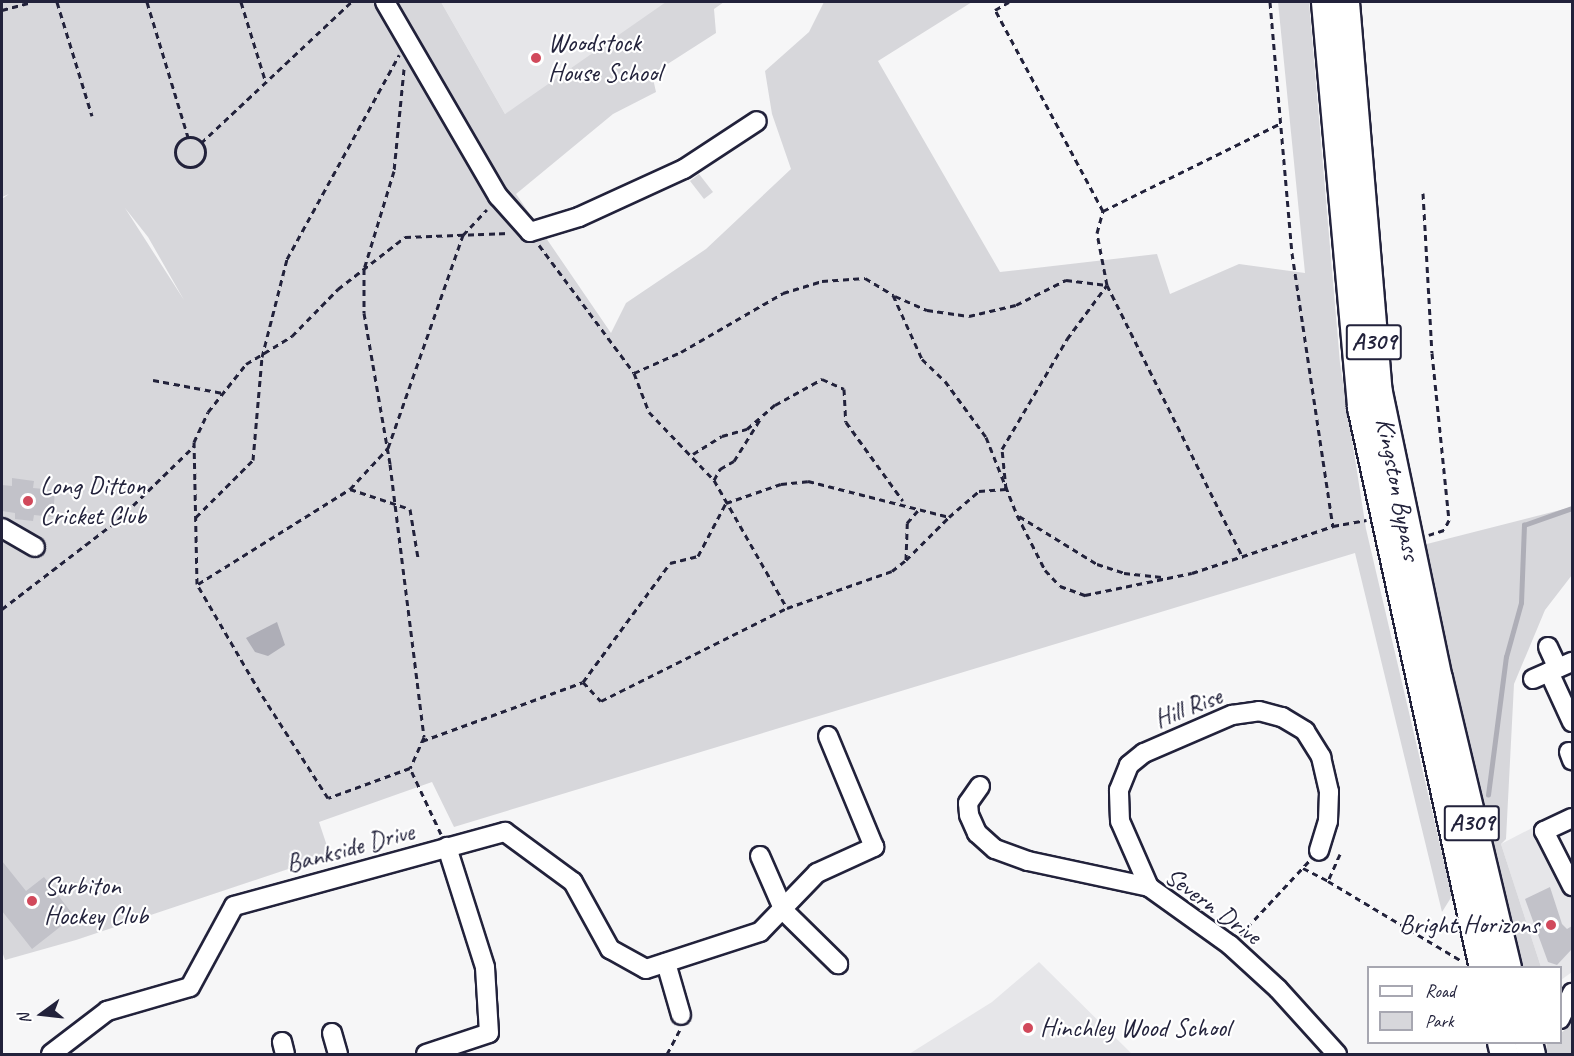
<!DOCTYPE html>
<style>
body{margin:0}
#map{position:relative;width:1574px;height:1056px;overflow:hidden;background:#f6f6f7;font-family:Caveat,sans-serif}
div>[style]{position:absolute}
.built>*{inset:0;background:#e6e6e9}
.green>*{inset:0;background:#d7d7db}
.water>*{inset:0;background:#aeaeb7}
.stream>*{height:4.5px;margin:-2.25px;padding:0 2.25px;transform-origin:2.25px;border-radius:2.25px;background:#aeaeb7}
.building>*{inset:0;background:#c2c2c9}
.path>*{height:3px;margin-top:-1.5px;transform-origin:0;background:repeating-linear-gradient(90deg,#22223b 0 6px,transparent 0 10.5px)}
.path>.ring{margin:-1.5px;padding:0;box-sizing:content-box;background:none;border:3px solid #22223b;border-radius:50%}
.roads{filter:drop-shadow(2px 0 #22223b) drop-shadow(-2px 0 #22223b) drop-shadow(0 2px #22223b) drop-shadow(0 -2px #22223b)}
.minor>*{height:18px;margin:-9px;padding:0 9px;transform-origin:9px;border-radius:9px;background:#fff}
.highway>*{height:27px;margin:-13.5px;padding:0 13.5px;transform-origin:13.5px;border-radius:13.5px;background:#fff}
.dots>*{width:16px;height:16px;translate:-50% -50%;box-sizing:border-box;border:3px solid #fff;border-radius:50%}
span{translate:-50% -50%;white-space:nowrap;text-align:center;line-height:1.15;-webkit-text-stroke:4.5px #fff;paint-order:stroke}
.shield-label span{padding:2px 4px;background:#fff;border:2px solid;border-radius:4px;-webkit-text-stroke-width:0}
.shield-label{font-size:24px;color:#22223b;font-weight:700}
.poi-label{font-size:26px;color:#22223b}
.left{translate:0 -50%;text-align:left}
.right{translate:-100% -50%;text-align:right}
.street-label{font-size:26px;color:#22223b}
.frame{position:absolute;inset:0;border:3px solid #22223b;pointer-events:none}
.legend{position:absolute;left:1367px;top:966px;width:195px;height:78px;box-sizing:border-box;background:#fff;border:2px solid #a7a7b1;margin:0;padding:8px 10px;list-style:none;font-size:18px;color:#22223b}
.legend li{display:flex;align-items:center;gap:12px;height:30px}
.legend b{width:30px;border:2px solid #a7a7b1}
.north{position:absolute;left:12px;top:984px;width:60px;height:60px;-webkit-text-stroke:4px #fff;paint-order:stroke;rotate:255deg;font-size:16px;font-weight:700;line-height:24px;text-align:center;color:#22223b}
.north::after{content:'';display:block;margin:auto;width:21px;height:27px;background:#22223b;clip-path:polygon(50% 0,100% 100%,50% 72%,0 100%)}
</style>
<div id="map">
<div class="built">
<div style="clip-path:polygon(441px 2px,694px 2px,505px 114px)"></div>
<div style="clip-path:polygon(1534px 827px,1558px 880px,1572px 897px,1572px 972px,1561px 980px,1560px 968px,1541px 967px,1501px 844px)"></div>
<div style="clip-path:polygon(1039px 962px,1132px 1054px,909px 1054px,992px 1002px)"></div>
</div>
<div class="green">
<div style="clip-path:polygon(evenodd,2px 2px,441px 2px,505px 114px,666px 2px,724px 2px,714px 9px,716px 33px,652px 74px,656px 92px,613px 114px,516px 194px,611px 333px,626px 303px,706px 249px,791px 169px,772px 114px,765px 71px,809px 32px,824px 2px,972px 2px,878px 61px,1000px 272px,1157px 254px,1170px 294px,1239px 264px,1305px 273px,1278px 2px,1309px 2px,1340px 363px,1366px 529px,1452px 896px,1442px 912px,1355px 553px,454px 827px,432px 782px,319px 822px,330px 855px,76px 940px,5px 960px,2px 951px,2px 199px,9px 194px,2px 197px,2px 2px,125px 208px,148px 237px,184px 300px,125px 208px)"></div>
<div style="clip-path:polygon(699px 174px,713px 192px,704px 199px,690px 181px)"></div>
<div style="clip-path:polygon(1572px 507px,1572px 575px,1545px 610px,1514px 684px,1506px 839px,1501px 844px,1541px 967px,1518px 967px,1419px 546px)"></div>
<div style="clip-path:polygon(1572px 1024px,1572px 1054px,1546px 1054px,1547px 1043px,1560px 1042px,1561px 1033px)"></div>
</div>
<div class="water">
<div style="clip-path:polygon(277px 622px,285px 645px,268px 656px,255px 652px,246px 638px)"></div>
</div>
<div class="stream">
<div style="left:1488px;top:795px;width:139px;rotate:-82.6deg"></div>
<div style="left:1506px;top:657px;width:56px;rotate:-74.5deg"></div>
<div style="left:1521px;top:603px;width:78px;rotate:-87.8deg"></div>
<div style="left:1524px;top:525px;width:51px;rotate:-19.5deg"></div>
</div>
<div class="building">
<div style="clip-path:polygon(12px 478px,34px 481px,33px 488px,55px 490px,53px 517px,34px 515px,33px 521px,15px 519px,15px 513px,2px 511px,2px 485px,12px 486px)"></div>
<div style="clip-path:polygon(2px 861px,26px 891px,44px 877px,74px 916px,32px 949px,2px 911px)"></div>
<div style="clip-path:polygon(1550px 887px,1562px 924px,1567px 929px,1572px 926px,1572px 949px,1557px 965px,1548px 962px,1525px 899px)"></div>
</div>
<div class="path">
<div style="left:57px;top:2px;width:119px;rotate:72.9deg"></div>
<div style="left:147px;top:2px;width:141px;rotate:73.1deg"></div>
<div style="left:241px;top:2px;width:85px;rotate:72.8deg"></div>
<div style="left:1270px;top:2px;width:252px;rotate:85deg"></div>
<div style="left:1292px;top:253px;width:276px;rotate:81.5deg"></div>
<div style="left:2px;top:10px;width:30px;rotate:-15deg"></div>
<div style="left:404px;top:69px;width:102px;rotate:95.6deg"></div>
<div style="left:394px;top:171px;width:102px;rotate:107deg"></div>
<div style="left:364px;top:269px;width:44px;rotate:90deg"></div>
<div style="left:364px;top:313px;width:153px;rotate:80.2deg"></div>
<div style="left:390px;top:464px;width:275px;rotate:82.9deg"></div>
<div style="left:424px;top:737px;width:34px;rotate:114deg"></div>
<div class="ring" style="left:175px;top:137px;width:27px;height:27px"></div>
<div style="left:201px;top:143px;width:206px;rotate:-43.2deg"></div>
<div style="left:1423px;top:193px;width:160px;rotate:86.8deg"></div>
<div style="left:1432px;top:353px;width:168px;rotate:84.2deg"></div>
<div style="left:1449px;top:520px;width:11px;rotate:117deg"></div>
<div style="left:1444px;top:530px;width:16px;rotate:162deg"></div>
<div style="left:1103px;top:211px;width:199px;rotate:-26.3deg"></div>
<div style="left:539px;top:245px;width:159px;rotate:53.4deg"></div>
<div style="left:634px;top:373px;width:42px;rotate:69deg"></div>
<div style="left:649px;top:412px;width:94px;rotate:46.3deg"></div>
<div style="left:714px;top:480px;width:147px;rotate:60.3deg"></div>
<div style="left:787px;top:608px;width:111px;rotate:-19.4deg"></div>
<div style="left:892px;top:571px;width:18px;rotate:-38deg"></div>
<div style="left:906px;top:560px;width:37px;rotate:-88deg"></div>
<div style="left:907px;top:523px;width:21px;rotate:-49deg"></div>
<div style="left:895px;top:296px;width:35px;rotate:24deg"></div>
<div style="left:927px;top:310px;width:42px;rotate:8.1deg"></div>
<div style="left:969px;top:316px;width:48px;rotate:-13.2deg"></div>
<div style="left:1016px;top:305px;width:56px;rotate:-26.6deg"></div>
<div style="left:1066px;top:280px;width:41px;rotate:7deg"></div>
<div style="left:1107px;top:285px;width:305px;rotate:63.5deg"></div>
<div style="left:634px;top:373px;width:51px;rotate:-24.1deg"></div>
<div style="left:681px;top:352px;width:118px;rotate:-30deg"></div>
<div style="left:783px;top:293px;width:41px;rotate:-17.1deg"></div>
<div style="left:822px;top:281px;width:43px;rotate:-4deg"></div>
<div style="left:865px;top:278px;width:33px;rotate:31deg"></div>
<div style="left:893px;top:295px;width:70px;rotate:65.6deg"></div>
<div style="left:922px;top:359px;width:32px;rotate:44deg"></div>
<div style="left:945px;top:381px;width:69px;rotate:53.8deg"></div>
<div style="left:986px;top:437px;width:84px;rotate:68.3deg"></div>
<div style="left:1017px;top:515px;width:62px;rotate:63deg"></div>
<div style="left:1045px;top:570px;width:22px;rotate:47deg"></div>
<div style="left:1060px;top:586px;width:27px;rotate:20deg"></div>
<div style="left:1085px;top:595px;width:109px;rotate:-11.6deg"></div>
<div style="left:1192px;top:573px;width:149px;rotate:-18.4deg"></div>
<div style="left:1333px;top:526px;width:34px;rotate:-10deg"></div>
<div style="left:153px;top:380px;width:71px;rotate:10.5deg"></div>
<div style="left:693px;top:454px;width:34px;rotate:-32deg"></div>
<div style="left:722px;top:436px;width:26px;rotate:-16deg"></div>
<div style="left:747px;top:429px;width:37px;rotate:-41deg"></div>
<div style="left:775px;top:405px;width:54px;rotate:-29deg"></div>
<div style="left:822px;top:379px;width:24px;rotate:24deg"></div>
<div style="left:844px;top:389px;width:33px;rotate:87deg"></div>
<div style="left:846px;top:422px;width:97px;rotate:54.2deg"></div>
<div style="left:714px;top:480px;width:13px;rotate:-61deg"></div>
<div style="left:720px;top:469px;width:16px;rotate:-30deg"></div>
<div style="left:734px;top:461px;width:51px;rotate:-57.9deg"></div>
<div style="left:350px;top:489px;width:63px;rotate:18.4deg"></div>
<div style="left:410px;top:509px;width:50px;rotate:80.7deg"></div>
<div style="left:1019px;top:516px;width:92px;rotate:31.6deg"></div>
<div style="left:1097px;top:564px;width:28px;rotate:18deg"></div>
<div style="left:1124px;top:573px;width:38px;rotate:6deg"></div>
<div style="left:196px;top:517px;width:81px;rotate:-45deg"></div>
<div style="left:253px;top:460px;width:103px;rotate:-85deg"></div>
<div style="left:262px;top:357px;width:101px;rotate:-75.7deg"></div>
<div style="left:287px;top:259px;width:233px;rotate:-61.2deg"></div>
<div style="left:906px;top:560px;width:61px;rotate:-45deg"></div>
<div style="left:198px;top:584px;width:179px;rotate:-32deg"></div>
<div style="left:350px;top:489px;width:56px;rotate:-47.2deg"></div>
<div style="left:388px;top:448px;width:226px;rotate:-70.6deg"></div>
<div style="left:463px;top:235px;width:35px;rotate:-47deg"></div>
<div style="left:2px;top:609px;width:146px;rotate:-37.5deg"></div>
<div style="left:118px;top:520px;width:106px;rotate:-44.2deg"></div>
<div style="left:583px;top:682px;width:26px;rotate:47deg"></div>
<div style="left:601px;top:701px;width:208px;rotate:-26.6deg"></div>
<div style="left:422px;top:741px;width:171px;rotate:-20.1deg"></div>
<div style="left:583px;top:682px;width:147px;rotate:-53.8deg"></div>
<div style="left:670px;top:563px;width:29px;rotate:-14deg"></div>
<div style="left:698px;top:556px;width:60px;rotate:-62.2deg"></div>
<div style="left:726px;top:503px;width:58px;rotate:-19.1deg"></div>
<div style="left:781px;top:484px;width:27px;rotate:-6deg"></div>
<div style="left:808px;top:481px;width:146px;rotate:14.3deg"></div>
<div style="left:949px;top:517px;width:40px;rotate:-41deg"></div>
<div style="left:979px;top:491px;width:27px;rotate:-4deg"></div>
<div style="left:1006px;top:489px;width:40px;rotate:-95.7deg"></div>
<div style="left:1002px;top:449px;width:128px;rotate:-59.4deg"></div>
<div style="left:1067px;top:339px;width:67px;rotate:-53.5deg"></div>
<div style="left:1107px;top:285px;width:53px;rotate:-100.9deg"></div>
<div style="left:1097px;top:233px;width:23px;rotate:-75deg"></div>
<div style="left:1103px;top:211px;width:228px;rotate:-118.2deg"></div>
<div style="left:995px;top:10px;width:16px;rotate:-30deg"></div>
<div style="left:441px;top:834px;width:73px;rotate:-115.2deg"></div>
<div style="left:410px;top:768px;width:87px;rotate:159.9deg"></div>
<div style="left:328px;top:798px;width:126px;rotate:-122.7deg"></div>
<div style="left:260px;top:692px;width:125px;rotate:-120.3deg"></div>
<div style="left:197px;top:584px;width:142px;rotate:-91.2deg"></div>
<div style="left:194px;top:442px;width:33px;rotate:-65deg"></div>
<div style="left:208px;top:412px;width:61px;rotate:-51.6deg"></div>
<div style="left:246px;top:364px;width:54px;rotate:-31.3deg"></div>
<div style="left:292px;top:336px;width:66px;rotate:-45.6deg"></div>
<div style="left:338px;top:289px;width:85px;rotate:-37.8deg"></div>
<div style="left:405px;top:237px;width:104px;rotate:-2.2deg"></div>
<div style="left:1340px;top:854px;width:30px;rotate:114deg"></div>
<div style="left:1328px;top:881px;width:154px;rotate:30.9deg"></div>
<div style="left:1303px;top:868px;width:28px;rotate:27deg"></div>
<div style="left:1240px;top:935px;width:101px;rotate:-47deg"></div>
<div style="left:667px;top:1054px;width:27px;rotate:-62deg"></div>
</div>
<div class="roads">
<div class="minor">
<div style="left:385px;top:2px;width:225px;rotate:59.8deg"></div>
<div style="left:498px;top:196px;width:48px;rotate:48.4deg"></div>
<div style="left:530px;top:232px;width:51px;rotate:-17deg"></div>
<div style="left:579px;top:217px;width:115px;rotate:-24.6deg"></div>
<div style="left:684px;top:169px;width:87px;rotate:-33.3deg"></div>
<div style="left:2px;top:528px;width:38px;rotate:30deg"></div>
<div style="left:1548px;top:647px;width:23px;rotate:65deg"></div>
<div style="left:1549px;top:672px;width:55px;rotate:65.3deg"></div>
<div style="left:1533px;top:679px;width:43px;rotate:-23.6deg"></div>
<div style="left:1569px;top:752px;width:9px;rotate:69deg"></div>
<div style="left:980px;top:786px;width:21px;rotate:125deg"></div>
<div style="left:968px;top:803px;width:12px;rotate:85deg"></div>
<div style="left:969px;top:815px;width:20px;rotate:66deg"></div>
<div style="left:977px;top:833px;width:24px;rotate:42deg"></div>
<div style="left:995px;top:849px;width:35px;rotate:20deg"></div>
<div style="left:1028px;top:861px;width:124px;rotate:12.1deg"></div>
<div style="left:1149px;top:887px;width:100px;rotate:35.6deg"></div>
<div style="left:1230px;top:945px;width:65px;rotate:42.5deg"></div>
<div style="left:1278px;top:989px;width:88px;rotate:47.8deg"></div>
<div style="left:1572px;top:818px;width:31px;rotate:155deg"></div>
<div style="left:1544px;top:831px;width:62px;rotate:63deg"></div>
<div style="left:760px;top:856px;width:60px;rotate:66.4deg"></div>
<div style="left:784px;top:911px;width:76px;rotate:44.5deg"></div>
<div style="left:1149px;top:887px;width:72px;rotate:-113.7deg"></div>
<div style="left:1120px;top:821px;width:31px;rotate:-92deg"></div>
<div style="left:1119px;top:790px;width:27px;rotate:-68deg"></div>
<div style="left:1129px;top:765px;width:19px;rotate:-39deg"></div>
<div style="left:1144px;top:753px;width:96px;rotate:-23.4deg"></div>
<div style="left:1232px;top:715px;width:27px;rotate:-8deg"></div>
<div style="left:1259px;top:711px;width:24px;rotate:15deg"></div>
<div style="left:1282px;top:717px;width:27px;rotate:31deg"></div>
<div style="left:1305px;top:731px;width:31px;rotate:58deg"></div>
<div style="left:1321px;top:757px;width:36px;rotate:77deg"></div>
<div style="left:1329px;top:792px;width:29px;rotate:92deg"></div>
<div style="left:1328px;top:821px;width:31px;rotate:107deg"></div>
<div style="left:666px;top:963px;width:54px;rotate:73.9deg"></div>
<div style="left:1560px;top:1019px;width:29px;rotate:-65deg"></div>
<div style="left:332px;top:1033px;width:22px;rotate:74deg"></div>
<div style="left:282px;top:1042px;width:12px;rotate:76deg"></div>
<div style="left:51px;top:1054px;width:71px;rotate:-37.5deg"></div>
<div style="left:107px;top:1011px;width:86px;rotate:-16.1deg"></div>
<div style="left:190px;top:987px;width:92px;rotate:-61.5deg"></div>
<div style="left:234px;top:906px;width:281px;rotate:-15.3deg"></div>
<div style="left:505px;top:832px;width:84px;rotate:36.3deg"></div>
<div style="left:573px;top:882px;width:77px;rotate:61.1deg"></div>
<div style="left:610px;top:949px;width:41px;rotate:29.1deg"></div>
<div style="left:646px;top:969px;width:120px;rotate:-18deg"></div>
<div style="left:760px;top:932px;width:82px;rotate:-46deg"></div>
<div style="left:817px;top:873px;width:63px;rotate:-24.5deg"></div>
<div style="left:874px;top:847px;width:120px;rotate:-112.5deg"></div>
<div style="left:426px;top:1054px;width:66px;rotate:-18.4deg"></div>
<div style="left:489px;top:1033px;width:66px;rotate:-93.5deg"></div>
<div style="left:485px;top:967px;width:126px;rotate:-107.6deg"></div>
</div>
<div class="highway">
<div style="left:1325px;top:2px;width:407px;rotate:84.9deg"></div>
<div style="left:1361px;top:407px;width:574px;rotate:77.73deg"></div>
<div style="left:1345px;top:2px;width:391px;rotate:85.2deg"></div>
<div style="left:1378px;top:392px;width:292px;rotate:78.2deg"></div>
<div style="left:1438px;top:678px;width:298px;rotate:76.6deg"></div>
<div style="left:1501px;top:1042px;width:12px;rotate:76deg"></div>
<div style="left:1528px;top:1042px;width:12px;rotate:76deg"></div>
</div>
</div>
<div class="dots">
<div style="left:536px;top:58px;background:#d1495b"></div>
<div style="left:28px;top:501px;background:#d1495b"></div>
<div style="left:32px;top:901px;background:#d1495b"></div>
<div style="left:1551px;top:925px;background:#d1495b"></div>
<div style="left:1028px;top:1028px;background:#d1495b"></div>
</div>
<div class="shield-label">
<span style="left:1374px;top:342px">A309</span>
<span style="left:1472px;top:823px">A309</span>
</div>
<div class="poi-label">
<span class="left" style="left:548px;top:58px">Woodstock<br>House School</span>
<span class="left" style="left:40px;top:501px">Long Ditton<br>Cricket Club</span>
<span class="left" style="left:44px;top:901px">Surbiton<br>Hockey Club</span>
<span class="right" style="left:1539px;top:925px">Bright Horizons</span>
<span class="left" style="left:1040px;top:1028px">Hinchley Wood School</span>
</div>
<div class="street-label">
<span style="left:1398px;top:489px;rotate:79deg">Kingston Bypass</span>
<span style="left:1188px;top:708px;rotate:-22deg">Hill Rise</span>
<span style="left:350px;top:848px;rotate:-15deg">Bankside Drive</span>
<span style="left:1213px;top:906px;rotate:36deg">Severn Drive</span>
</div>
<div class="frame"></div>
<ul class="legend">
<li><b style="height:8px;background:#fff"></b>Road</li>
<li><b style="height:16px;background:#d7d7db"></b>Park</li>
</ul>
<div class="north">N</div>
</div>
